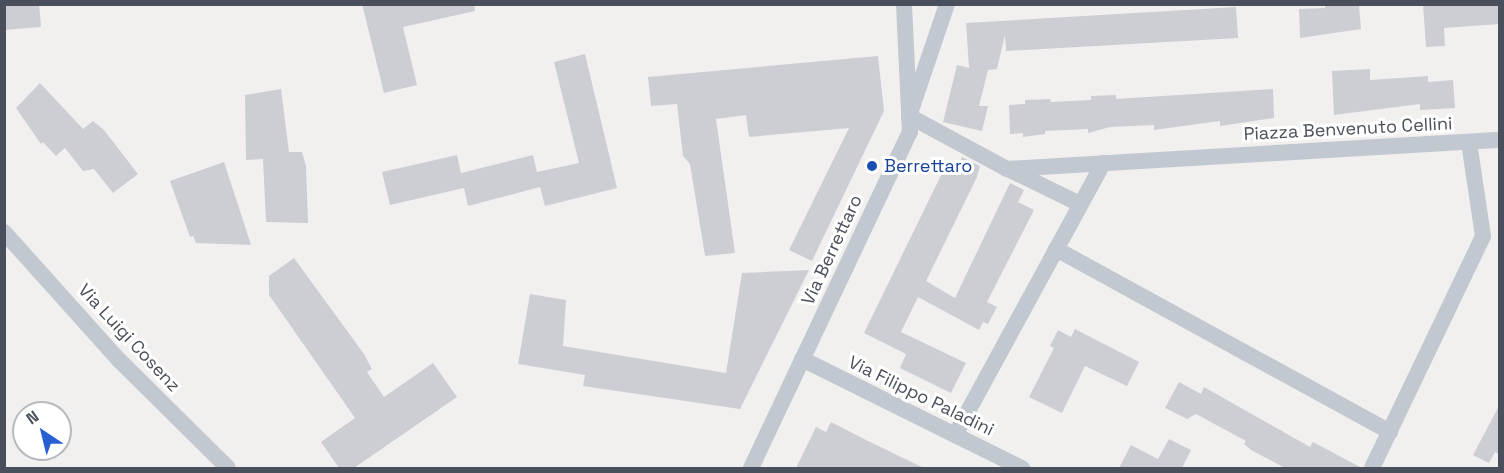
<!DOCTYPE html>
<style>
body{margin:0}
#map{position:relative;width:1504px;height:473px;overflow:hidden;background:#f2f0ef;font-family:"Space Grotesk",sans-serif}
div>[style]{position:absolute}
.building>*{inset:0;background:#cdced3}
.minor>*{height:16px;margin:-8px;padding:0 8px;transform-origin:8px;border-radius:8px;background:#c1c8d0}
.dots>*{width:16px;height:16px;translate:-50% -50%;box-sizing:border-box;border:3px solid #fff;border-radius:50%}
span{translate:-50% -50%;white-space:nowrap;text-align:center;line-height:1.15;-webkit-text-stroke:6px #fff;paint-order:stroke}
.street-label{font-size:18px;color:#49505b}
.transit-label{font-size:18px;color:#164399}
.left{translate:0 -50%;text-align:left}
.frame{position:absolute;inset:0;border:6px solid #49505b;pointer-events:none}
.north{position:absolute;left:12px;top:401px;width:60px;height:60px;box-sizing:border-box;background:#fff;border:2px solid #b6b9bd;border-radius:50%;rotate:325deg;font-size:16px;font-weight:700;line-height:24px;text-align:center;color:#49505b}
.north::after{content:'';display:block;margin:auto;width:21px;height:27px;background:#2860d3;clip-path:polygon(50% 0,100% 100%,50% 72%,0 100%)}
</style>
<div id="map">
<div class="building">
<div style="clip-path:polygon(4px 4px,39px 4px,41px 27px,5px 30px)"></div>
<div style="clip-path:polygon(362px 4px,474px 4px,475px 11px,403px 27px,417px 85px,384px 93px)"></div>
<div style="clip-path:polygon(1325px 4px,1359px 4px,1361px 29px,1300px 38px,1299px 9px,1325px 8px)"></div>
<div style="clip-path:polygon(1423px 4px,1500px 4px,1500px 24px,1444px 28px,1445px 46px,1426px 47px)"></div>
<div style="clip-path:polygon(1236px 7px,1238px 38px,1006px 51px,1005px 35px,997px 69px,988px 70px,979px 106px,988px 106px,982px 131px,943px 122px,957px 65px,969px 68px,966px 23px)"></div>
<div style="clip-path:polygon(585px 54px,617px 188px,545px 206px,540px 187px,468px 206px,464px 188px,390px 205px,382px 172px,457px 155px,461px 173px,533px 155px,537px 172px,579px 163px,554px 62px)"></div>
<div style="clip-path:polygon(878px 56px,884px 111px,812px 261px,789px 250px,849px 128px,749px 137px,746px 115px,716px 119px,735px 253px,705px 256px,690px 164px,683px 156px,677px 104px,651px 106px,648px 77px)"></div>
<div style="clip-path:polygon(1370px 69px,1370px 80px,1428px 76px,1428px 82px,1453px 80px,1455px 108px,1420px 110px,1420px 104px,1334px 115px,1332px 71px)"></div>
<div style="clip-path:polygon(40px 83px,83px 129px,93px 121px,104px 130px,138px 174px,113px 193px,94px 169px,83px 171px,65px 148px,56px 156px,43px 142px,41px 144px,16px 108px)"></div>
<div style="clip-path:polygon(281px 89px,289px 152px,302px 152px,306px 166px,308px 223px,266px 222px,263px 159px,246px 160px,245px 95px)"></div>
<div style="clip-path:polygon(1273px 89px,1274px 118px,1220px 126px,1220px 121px,1154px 130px,1154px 125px,1110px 127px,1088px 133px,1088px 129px,1045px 131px,1045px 134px,1023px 137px,1023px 133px,1010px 134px,1009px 105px,1025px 104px,1025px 100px,1050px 99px,1051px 102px,1091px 100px,1091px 96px,1116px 95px,1116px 99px)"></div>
<div style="clip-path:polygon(962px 157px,980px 166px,977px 177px,926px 281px,955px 298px,1010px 183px,1024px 190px,1018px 202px,1034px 210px,987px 302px,997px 307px,988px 324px,983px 322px,979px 330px,918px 297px,901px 332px,966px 363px,951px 393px,900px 368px,906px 354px,864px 333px,947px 163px,957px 167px)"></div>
<div style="clip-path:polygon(224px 162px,251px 245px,196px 243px,193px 236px,190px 237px,170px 181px)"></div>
<div style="clip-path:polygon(294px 258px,364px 354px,372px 369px,367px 372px,384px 397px,433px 363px,457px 397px,354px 468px,339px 468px,321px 442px,355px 418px,269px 295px,269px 276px)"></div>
<div style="clip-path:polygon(809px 270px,740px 409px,583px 386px,585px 375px,518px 364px,530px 294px,566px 300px,563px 346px,726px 373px,742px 273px)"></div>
<div style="clip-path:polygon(1075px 329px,1139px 362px,1127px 386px,1085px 366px,1062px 413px,1029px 397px,1054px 348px,1050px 346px,1058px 330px,1071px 337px)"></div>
<div style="clip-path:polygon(1179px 382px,1201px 394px,1204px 387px,1310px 447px,1313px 442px,1362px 468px,1285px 468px,1251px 450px,1244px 444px,1246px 441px,1196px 414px,1187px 419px,1165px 408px)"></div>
<div style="clip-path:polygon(1500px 404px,1500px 455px,1495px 452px,1489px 463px,1473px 455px)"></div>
<div style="clip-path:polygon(831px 422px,864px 439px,924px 468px,796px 468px,816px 427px,826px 432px)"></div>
<div style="clip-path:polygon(1169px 439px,1191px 450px,1182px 468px,1119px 468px,1131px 445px,1158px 459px)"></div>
</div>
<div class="minor">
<div style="left:947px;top:4px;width:118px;rotate:108.7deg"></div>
<div style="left:909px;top:116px;width:111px;rotate:28.4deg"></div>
<div style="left:1007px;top:169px;width:494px;rotate:-3.4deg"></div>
<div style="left:1008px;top:169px;width:80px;rotate:25.9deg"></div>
<div style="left:4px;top:232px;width:172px;rotate:48.1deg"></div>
<div style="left:119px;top:360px;width:153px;rotate:44.7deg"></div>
<div style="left:1056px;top:249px;width:381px;rotate:28.7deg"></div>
<div style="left:802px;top:359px;width:246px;rotate:26.4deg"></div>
<div style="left:955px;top:435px;width:310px;rotate:-61.4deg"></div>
<div style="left:751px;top:468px;width:372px;rotate:-64.7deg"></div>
<div style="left:910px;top:132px;width:128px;rotate:-92.7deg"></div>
<div style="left:1372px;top:468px;width:257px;rotate:-64.4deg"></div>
<div style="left:1483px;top:236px;width:95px;rotate:-98.5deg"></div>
</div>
<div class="dots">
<div style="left:872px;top:166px;background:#1a4fb4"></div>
</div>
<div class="street-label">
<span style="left:1348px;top:129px;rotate:-3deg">Piazza Benvenuto Cellini</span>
<span style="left:832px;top:250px;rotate:-65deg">Via Berrettaro</span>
<span style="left:129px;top:338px;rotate:47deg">Via Luigi Cosenz</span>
<span style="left:921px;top:396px;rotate:26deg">Via Filippo Paladini</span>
</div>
<div class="transit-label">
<span class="left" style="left:884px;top:166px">Berrettaro</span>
</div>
<div class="frame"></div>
<div class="north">N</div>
</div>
